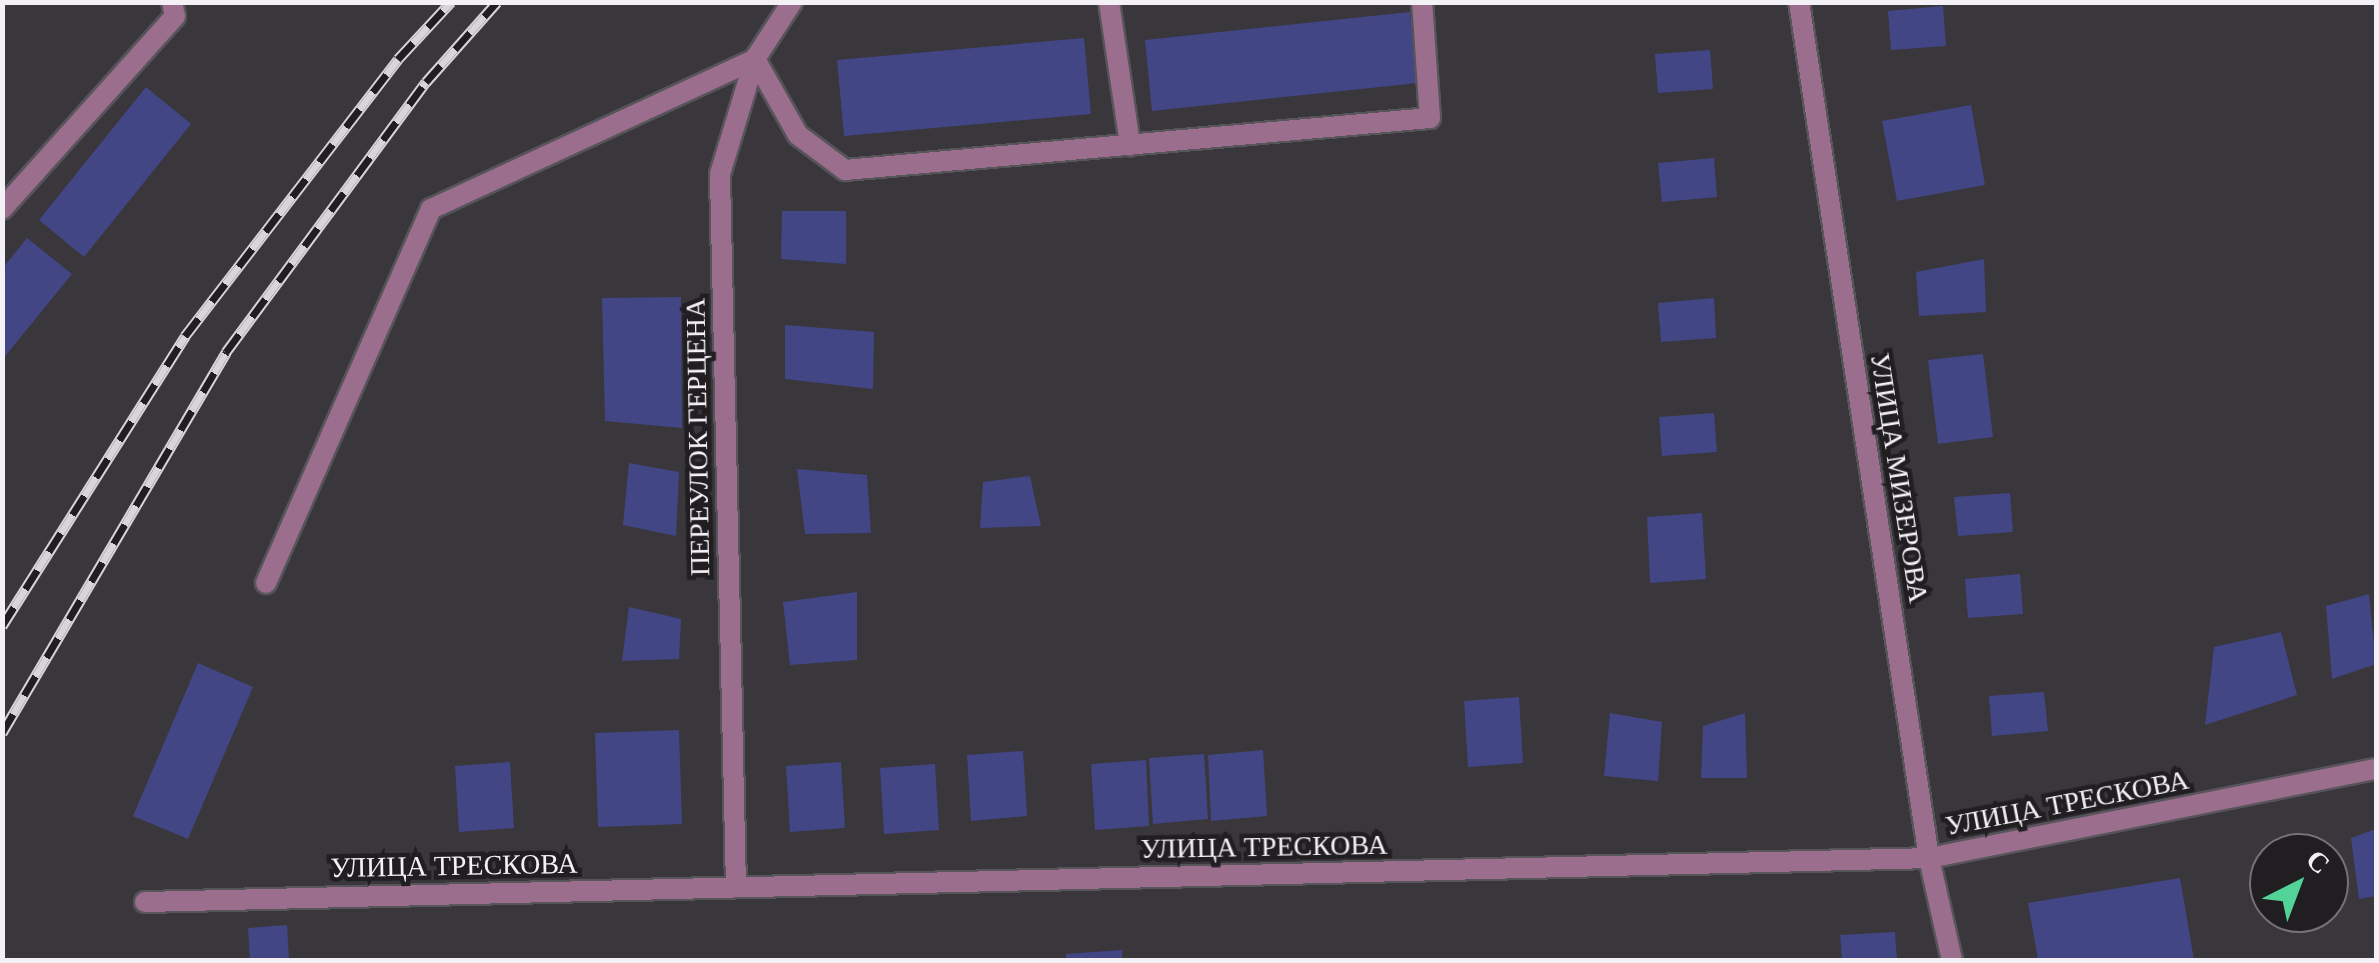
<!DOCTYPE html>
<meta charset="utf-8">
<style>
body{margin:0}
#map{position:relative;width:2379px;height:963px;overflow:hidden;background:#39363c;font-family:Georgia,serif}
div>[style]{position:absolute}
.building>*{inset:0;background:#434685}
.roads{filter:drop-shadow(2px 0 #57545a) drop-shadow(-2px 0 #57545a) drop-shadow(0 2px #57545a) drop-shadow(0 -2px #57545a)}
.lane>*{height:20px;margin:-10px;padding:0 10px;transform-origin:10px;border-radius:10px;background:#9c6e8e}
.street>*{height:20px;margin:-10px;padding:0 10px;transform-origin:10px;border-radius:10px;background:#9c6e8e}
.rail>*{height:11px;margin-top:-5.5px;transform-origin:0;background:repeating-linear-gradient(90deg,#201e21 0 22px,#d7d5d9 0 44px);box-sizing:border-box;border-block:2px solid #d7d5d9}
span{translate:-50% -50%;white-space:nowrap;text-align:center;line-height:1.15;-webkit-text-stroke:9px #201e21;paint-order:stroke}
.street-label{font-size:28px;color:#f3f1f5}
.frame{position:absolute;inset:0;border:5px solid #f3f1f5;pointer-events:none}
.north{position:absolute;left:2249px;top:833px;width:100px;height:100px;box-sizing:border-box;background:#201e21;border:2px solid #747276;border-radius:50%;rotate:42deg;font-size:28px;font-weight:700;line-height:40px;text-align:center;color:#f3f1f5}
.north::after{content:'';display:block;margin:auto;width:35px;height:45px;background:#52d397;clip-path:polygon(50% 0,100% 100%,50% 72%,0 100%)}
</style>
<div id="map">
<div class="building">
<div style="clip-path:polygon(1943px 6px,1946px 46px,1891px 50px,1888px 11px)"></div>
<div style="clip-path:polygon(1410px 12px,1418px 83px,1152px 111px,1145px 40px)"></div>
<div style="clip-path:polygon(1084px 38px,1091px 114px,844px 136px,837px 60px)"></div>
<div style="clip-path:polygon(1710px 50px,1713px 89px,1658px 93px,1655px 54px)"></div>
<div style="clip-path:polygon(146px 87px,191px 124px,84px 257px,39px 220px)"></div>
<div style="clip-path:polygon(1971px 105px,1985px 185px,1897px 201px,1882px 121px)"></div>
<div style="clip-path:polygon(1714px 158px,1717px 197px,1662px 202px,1658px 163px)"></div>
<div style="clip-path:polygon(782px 211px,846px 211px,846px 264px,781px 259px)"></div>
<div style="clip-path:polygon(27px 238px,72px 274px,2px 360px,2px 269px)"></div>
<div style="clip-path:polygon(1984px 259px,1986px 312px,1919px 316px,1916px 272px)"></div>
<div style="clip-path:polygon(681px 297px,682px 428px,605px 421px,602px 298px)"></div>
<div style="clip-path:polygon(1714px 298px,1716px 338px,1661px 342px,1658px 303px)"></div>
<div style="clip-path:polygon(785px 325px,874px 332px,873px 389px,785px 379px)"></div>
<div style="clip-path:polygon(1983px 354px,1993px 437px,1938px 444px,1928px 360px)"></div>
<div style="clip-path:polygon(1714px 413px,1717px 452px,1662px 456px,1659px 417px)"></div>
<div style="clip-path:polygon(629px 463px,679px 472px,676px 536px,623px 525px)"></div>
<div style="clip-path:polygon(797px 469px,867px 475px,871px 533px,805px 534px)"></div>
<div style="clip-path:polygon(1030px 476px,1041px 526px,980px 528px,983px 482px)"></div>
<div style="clip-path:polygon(2010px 493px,2013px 532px,1958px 536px,1954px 497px)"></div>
<div style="clip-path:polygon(1702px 513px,1706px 579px,1650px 583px,1647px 517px)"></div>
<div style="clip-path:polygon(2020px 574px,2023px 614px,1968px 618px,1965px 579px)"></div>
<div style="clip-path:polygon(857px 592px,857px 660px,790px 665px,783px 602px)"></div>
<div style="clip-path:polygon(2369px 594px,2376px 664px,2332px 679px,2326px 606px)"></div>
<div style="clip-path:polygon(629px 607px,681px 619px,679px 659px,622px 661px)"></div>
<div style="clip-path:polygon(2281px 632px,2297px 695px,2205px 725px,2214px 647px)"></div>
<div style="clip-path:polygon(198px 663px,253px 687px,188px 839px,133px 816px)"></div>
<div style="clip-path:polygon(2044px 692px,2048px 731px,1992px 736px,1989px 696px)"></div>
<div style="clip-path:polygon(1519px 697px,1523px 763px,1468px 767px,1464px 701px)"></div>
<div style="clip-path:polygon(1610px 713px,1662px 722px,1658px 781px,1604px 776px)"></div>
<div style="clip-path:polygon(1745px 713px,1747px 778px,1701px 778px,1703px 726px)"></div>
<div style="clip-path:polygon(679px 730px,682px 824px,598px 827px,595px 733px)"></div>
<div style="clip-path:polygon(1263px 750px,1267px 816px,1211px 821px,1208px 755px)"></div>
<div style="clip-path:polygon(1023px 751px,1027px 816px,971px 821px,967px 755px)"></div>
<div style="clip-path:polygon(1204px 754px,1208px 819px,1153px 824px,1149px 758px)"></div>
<div style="clip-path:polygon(1146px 760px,1149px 826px,1095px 830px,1091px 764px)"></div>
<div style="clip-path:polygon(510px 762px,514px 828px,459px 832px,455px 766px)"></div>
<div style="clip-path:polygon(841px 762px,845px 828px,790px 832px,786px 766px)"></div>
<div style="clip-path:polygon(935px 764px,939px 830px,884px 834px,880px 768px)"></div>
<div style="clip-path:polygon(2376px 829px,2376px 896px,2359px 899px,2351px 838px)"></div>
<div style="clip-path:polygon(2180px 878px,2194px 960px,2038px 960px,2028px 903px)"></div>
<div style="clip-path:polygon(287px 925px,289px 960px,250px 960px,248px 928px)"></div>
<div style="clip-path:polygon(1895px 932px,1897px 960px,1842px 960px,1840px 935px)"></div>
<div style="clip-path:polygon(1122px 950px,1122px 960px,1066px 960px,1066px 954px)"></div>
</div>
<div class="roads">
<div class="lane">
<div style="left:1109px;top:2px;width:145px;rotate:81.6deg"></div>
<div style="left:2px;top:209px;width:259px;rotate:-48.1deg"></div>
<div style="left:175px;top:16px;width:14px;rotate:-102deg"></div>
<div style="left:266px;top:583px;width:409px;rotate:-66.2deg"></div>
<div style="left:431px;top:209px;width:357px;rotate:-24.8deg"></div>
<div style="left:755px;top:59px;width:87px;rotate:60.5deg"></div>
<div style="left:798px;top:135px;width:59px;rotate:36.7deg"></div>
<div style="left:845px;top:170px;width:587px;rotate:-5.08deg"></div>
<div style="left:1430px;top:118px;width:116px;rotate:-93.9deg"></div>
</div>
<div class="street">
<div style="left:1799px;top:2px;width:866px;rotate:81.36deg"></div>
<div style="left:1929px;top:858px;width:105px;rotate:77.3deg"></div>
<div style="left:736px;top:887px;width:713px;rotate:-91.29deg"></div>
<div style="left:720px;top:174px;width:120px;rotate:-73.1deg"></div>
<div style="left:755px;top:59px;width:68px;rotate:-57deg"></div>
<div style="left:145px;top:902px;width:1785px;rotate:-1.41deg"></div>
<div style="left:1929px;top:858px;width:456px;rotate:-11.3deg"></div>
</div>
</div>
<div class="rail">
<div style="left:2px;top:626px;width:343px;rotate:-57.7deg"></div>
<div style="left:185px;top:336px;width:349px;rotate:-52.4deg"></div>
<div style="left:398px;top:59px;width:78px;rotate:-47.1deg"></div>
<div style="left:2px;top:733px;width:442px;rotate:-59.5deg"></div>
<div style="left:226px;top:352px;width:336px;rotate:-53.5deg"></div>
<div style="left:426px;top:82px;width:107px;rotate:-48.4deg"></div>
</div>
<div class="street-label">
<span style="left:698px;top:437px;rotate:-91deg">ПЕРЕУЛОК ГЕРЦЕНА</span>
<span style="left:1899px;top:478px;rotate:81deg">УЛИЦА МИЗЕРОВА</span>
<span style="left:2067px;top:803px;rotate:-11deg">УЛИЦА ТРЕСКОВА</span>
<span style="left:1264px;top:847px;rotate:-1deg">УЛИЦА ТРЕСКОВА</span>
<span style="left:454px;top:866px;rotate:-1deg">УЛИЦА ТРЕСКОВА</span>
</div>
<div class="frame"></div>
<div class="north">С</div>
</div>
